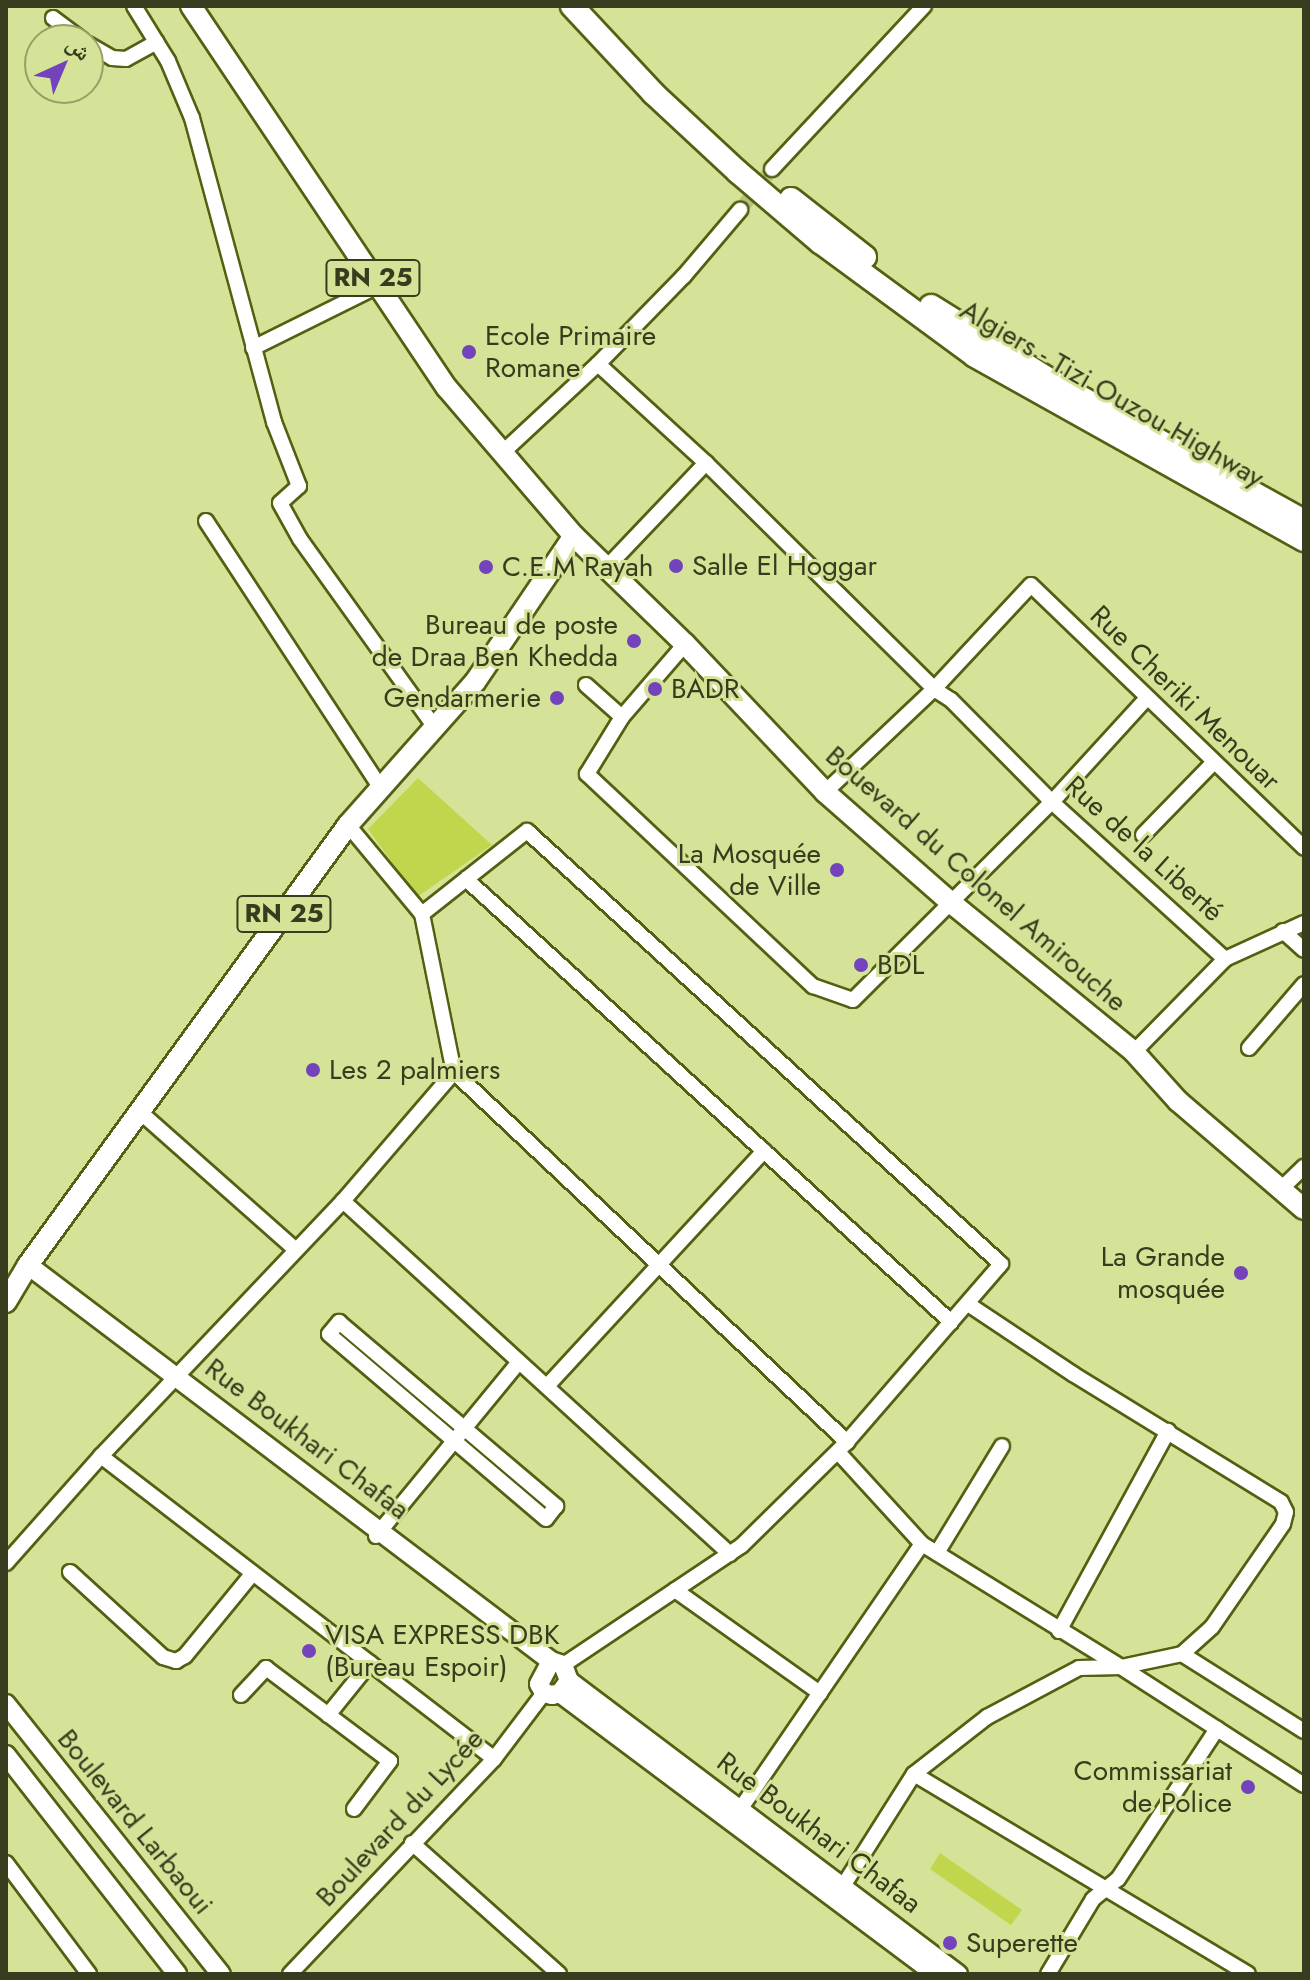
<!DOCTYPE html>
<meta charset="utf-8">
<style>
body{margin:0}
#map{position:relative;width:1310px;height:1980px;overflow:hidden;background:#d5e398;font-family:Jost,"Noto Naskh Arabic",sans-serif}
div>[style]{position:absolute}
.green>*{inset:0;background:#c1d64d}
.minor-tunnel>*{height:14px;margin-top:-7px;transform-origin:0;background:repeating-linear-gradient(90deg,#b5c27f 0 14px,transparent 0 21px)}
.roads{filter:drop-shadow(2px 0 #545f11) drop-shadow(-2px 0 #545f11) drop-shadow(0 2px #545f11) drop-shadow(0 -2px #545f11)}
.minor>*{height:14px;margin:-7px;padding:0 7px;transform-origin:7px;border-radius:7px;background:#fff}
.secondary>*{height:18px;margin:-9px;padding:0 9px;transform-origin:9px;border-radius:9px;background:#fff}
.primary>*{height:20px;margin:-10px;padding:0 10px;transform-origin:10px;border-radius:10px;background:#fff}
.trunk>*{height:22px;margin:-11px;padding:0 11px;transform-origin:11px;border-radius:11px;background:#fff}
.dots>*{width:22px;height:22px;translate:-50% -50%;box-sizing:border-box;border:4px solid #d5e398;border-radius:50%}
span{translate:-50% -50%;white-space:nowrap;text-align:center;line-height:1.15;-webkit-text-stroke:6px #d5e398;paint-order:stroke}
.shield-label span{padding:2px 6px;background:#d5e398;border:2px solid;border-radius:6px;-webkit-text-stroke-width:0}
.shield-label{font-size:26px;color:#363c1d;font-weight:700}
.poi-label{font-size:28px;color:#363c1d}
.left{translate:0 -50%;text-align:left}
.right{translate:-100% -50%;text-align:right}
.street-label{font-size:28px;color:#363c1d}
.frame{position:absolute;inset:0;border:8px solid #363c1d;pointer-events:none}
.north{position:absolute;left:24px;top:24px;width:80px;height:80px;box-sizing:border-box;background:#d5e398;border:2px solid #95a067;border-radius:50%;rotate:44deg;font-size:22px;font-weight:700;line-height:32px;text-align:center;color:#363c1d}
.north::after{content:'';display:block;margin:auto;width:28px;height:36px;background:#7243bb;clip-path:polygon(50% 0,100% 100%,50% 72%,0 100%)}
</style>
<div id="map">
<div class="green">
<div style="clip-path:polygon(418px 778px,492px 845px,417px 897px,368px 829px)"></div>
<div style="clip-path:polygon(940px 1853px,1022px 1910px,1011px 1925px,930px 1869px)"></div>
</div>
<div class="minor-tunnel">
<div style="left:740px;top:210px;width:52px;rotate:-52deg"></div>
</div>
<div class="roads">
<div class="minor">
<div style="left:134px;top:6px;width:65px;rotate:58.3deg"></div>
<div style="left:168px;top:61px;width:62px;rotate:67.2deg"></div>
<div style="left:192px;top:118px;width:315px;rotate:74.9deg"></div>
<div style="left:274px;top:422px;width:69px;rotate:68.7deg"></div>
<div style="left:299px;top:486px;width:25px;rotate:138deg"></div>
<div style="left:280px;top:503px;width:41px;rotate:60.9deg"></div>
<div style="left:300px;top:539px;width:234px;rotate:54.4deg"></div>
<div style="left:53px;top:18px;width:36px;rotate:37deg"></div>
<div style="left:88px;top:44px;width:28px;rotate:30deg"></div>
<div style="left:112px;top:58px;width:14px;rotate:4deg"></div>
<div style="left:126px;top:59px;width:35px;rotate:-29deg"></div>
<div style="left:772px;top:169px;width:223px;rotate:-47deg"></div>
<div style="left:253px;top:348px;width:140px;rotate:-26.4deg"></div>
<div style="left:598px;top:364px;width:147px;rotate:42.5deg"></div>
<div style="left:706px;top:463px;width:321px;rotate:44.7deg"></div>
<div style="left:934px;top:689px;width:150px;rotate:136.6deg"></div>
<div style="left:501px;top:454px;width:132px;rotate:-42.9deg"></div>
<div style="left:598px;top:364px;width:123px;rotate:-45.7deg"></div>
<div style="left:684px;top:276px;width:87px;rotate:-49.7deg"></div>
<div style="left:206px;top:521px;width:319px;rotate:56.8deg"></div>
<div style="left:606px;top:568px;width:145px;rotate:-46.4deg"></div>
<div style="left:586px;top:685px;width:48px;rotate:41.6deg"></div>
<div style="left:622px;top:717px;width:96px;rotate:-49.2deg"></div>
<div style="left:622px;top:717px;width:67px;rotate:121.6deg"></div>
<div style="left:587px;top:774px;width:310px;rotate:43.2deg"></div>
<div style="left:813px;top:986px;width:42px;rotate:19.3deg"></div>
<div style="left:853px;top:1000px;width:281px;rotate:-44.9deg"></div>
<div style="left:1052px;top:802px;width:141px;rotate:-47.6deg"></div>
<div style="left:348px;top:825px;width:116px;rotate:50.3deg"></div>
<div style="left:422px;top:914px;width:161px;rotate:78.6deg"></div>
<div style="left:1143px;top:835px;width:102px;rotate:-45.8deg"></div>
<div style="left:466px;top:879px;width:657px;rotate:42.41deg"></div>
<div style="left:422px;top:914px;width:134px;rotate:-38.3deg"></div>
<div style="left:527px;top:831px;width:642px;rotate:42.41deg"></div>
<div style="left:1001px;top:1264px;width:235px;rotate:130.9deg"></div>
<div style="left:847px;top:1442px;width:148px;rotate:135.5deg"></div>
<div style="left:741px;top:1546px;width:214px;rotate:146.2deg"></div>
<div style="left:1283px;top:931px;width:28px;rotate:42deg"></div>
<div style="left:1225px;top:959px;width:87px;rotate:-24.5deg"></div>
<div style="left:1249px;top:1048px;width:84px;rotate:-49.3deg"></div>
<div style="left:1134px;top:1052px;width:130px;rotate:-45.6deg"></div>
<div style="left:1225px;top:959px;width:234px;rotate:-137.8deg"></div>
<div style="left:1052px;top:802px;width:144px;rotate:-134.7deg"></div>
<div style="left:951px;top:700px;width:20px;rotate:-147deg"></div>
<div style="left:934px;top:689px;width:142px;rotate:-47deg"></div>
<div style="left:1031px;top:585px;width:379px;rotate:43.9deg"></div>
<div style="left:140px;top:1112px;width:208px;rotate:41.5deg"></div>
<div style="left:1281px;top:1189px;width:32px;rotate:-44deg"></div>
<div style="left:339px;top:1322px;width:285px;rotate:40.3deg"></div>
<div style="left:556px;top:1506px;width:16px;rotate:128deg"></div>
<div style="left:546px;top:1519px;width:285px;rotate:-139.6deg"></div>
<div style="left:329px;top:1334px;width:16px;rotate:-50deg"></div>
<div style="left:547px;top:1386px;width:320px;rotate:-47.3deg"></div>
<div style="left:838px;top:1452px;width:125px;rotate:47.6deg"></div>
<div style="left:922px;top:1544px;width:234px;rotate:31.7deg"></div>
<div style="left:1121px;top:1667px;width:62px;rotate:-12deg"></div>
<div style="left:1182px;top:1654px;width:40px;rotate:-42deg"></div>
<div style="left:1212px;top:1627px;width:125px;rotate:-55.4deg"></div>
<div style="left:1283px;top:1524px;width:12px;rotate:-76deg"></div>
<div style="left:1286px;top:1512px;width:11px;rotate:-117deg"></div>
<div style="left:1281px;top:1502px;width:244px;rotate:-148.4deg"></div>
<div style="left:1073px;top:1374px;width:126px;rotate:-146.3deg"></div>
<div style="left:101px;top:1456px;width:496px;rotate:37.6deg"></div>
<div style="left:376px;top:1536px;width:225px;rotate:-50.6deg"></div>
<div style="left:937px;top:1553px;width:125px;rotate:-58.7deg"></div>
<div style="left:730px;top:1554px;width:524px;rotate:-137.63deg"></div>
<div style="left:343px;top:1201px;width:170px;rotate:-49.3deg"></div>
<div style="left:454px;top:1072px;width:540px;rotate:43.27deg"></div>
<div style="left:6px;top:1563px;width:143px;rotate:-48.4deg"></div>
<div style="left:101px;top:1456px;width:352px;rotate:-46.5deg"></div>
<div style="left:70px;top:1572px;width:126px;rotate:42.4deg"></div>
<div style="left:163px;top:1657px;width:14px;rotate:17deg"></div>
<div style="left:176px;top:1661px;width:10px;rotate:-29deg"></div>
<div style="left:185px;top:1656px;width:107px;rotate:-50.7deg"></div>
<div style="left:675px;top:1590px;width:178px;rotate:35.4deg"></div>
<div style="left:1059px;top:1631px;width:228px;rotate:-61.4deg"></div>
<div style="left:1182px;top:1654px;width:144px;rotate:32.3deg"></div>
<div style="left:241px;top:1695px;width:37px;rotate:-47deg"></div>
<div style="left:266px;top:1668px;width:155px;rotate:36.9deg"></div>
<div style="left:390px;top:1761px;width:60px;rotate:126.9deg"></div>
<div style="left:328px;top:1715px;width:67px;rotate:-51.1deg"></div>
<div style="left:914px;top:1774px;width:389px;rotate:30.9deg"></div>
<div style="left:741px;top:1808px;width:320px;rotate:-55.6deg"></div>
<div style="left:412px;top:1843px;width:197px;rotate:41.7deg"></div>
<div style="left:6px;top:1863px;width:139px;rotate:53.2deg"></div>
<div style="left:838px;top:1894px;width:142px;rotate:-57.7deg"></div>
<div style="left:914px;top:1774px;width:93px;rotate:-38deg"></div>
<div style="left:987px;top:1717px;width:104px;rotate:-28deg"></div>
<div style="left:1079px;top:1668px;width:42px;rotate:-1.4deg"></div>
<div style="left:1121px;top:1667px;width:218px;rotate:32.8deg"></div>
<div style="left:290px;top:1974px;width:296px;rotate:-46.5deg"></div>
<div style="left:494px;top:1759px;width:83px;rotate:-52.9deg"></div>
<div style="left:1048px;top:1974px;width:87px;rotate:-59deg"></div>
<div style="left:1093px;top:1899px;width:32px;rotate:-39deg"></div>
<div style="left:1118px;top:1879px;width:180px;rotate:-56.6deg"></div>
</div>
<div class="secondary">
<div style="left:28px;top:1265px;width:656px;rotate:37.13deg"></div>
<div style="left:551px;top:1661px;width:13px;rotate:18deg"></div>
<div style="left:563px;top:1665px;width:17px;rotate:69deg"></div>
<div style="left:569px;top:1681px;width:15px;rotate:127deg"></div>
<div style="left:560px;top:1693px;width:8px;rotate:166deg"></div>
<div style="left:552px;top:1695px;width:8px;rotate:-166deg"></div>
<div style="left:544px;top:1693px;width:10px;rotate:-119deg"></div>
<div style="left:539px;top:1684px;width:26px;rotate:-62deg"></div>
<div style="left:569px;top:1681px;width:487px;rotate:37deg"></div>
<div style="left:560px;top:1693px;width:469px;rotate:36.8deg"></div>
<div style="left:6px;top:1704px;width:345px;rotate:51.5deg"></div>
<div style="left:6px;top:1755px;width:278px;rotate:52deg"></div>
</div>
<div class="primary">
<div style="left:191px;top:6px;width:460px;rotate:56.2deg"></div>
<div style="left:447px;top:388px;width:195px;rotate:49.4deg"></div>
<div style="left:574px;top:536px;width:155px;rotate:44.2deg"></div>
<div style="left:685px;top:644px;width:204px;rotate:46.6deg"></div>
<div style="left:825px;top:792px;width:165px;rotate:41.3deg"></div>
<div style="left:949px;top:901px;width:239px;rotate:39.2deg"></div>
<div style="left:1134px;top:1052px;width:66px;rotate:48.1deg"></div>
<div style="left:1178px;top:1101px;width:166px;rotate:40.6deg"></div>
<div style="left:6px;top:1302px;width:43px;rotate:-59.3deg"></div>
<div style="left:28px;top:1265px;width:544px;rotate:-53.97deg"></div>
<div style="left:348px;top:825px;width:191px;rotate:-48.4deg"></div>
<div style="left:475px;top:682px;width:176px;rotate:-55.9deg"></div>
</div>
<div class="trunk">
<div style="left:572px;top:6px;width:119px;rotate:47deg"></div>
<div style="left:653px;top:93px;width:116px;rotate:42.9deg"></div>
<div style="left:738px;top:172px;width:108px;rotate:40.5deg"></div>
<div style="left:820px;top:242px;width:192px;rotate:36.3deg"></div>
<div style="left:975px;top:356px;width:377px;rotate:29.2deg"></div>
<div style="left:791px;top:199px;width:94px;rotate:38.1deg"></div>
<div style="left:931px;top:306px;width:144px;rotate:31.9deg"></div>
<div style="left:1053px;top:382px;width:287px;rotate:29deg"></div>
</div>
</div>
<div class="dots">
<div style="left:469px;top:352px;background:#7243bb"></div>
<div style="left:676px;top:566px;background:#7243bb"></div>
<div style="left:486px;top:567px;background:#7243bb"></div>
<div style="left:634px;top:641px;background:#7243bb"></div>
<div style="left:655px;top:689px;background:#7243bb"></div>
<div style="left:557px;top:698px;background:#7243bb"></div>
<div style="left:837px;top:870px;background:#7243bb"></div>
<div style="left:861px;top:965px;background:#7243bb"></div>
<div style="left:313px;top:1070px;background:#7243bb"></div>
<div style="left:1241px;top:1273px;background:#7243bb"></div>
<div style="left:309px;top:1651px;background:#7243bb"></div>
<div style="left:1248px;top:1787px;background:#7243bb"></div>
<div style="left:950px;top:1943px;background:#7243bb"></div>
</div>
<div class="shield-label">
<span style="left:373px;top:278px">RN 25</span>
<span style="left:284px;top:914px">RN 25</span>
</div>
<div class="poi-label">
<span class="left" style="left:485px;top:352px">Ecole Primaire<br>Romane</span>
<span class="left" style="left:692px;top:566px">Salle El Hoggar</span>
<span class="left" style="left:502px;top:567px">C.E.M Rayah</span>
<span class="right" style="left:618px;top:641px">Bureau de poste<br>de Draa Ben Khedda</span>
<span class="left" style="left:671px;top:689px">BADR</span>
<span class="right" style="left:541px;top:698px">Gendarmerie</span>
<span class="right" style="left:821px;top:870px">La Mosquée<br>de Ville</span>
<span class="left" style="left:877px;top:965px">BDL</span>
<span class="left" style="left:329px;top:1070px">Les 2 palmiers</span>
<span class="right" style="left:1225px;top:1273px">La Grande<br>mosquée</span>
<span class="left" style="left:325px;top:1651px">VISA EXPRESS DBK<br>(Bureau Espoir)</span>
<span class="right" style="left:1232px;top:1787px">Commissariat<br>de Police</span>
<span class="left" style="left:966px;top:1943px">Superette</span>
</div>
<div class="street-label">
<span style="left:1112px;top:394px;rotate:30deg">Algiers - Tizi Ouzou Highway</span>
<span style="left:1185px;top:698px;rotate:44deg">Rue Cheriki Menouar</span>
<span style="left:1144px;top:849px;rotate:42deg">Rue de la Liberté</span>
<span style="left:976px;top:879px;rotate:41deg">Bouevard du Colonel Amirouche</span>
<span style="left:307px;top:1439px;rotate:37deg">Rue Boukhari Chafaa</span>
<span style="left:400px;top:1818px;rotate:-47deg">Boulevard du Lycée</span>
<span style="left:135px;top:1822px;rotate:51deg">Boulevard Larbaoui</span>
<span style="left:819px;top:1833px;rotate:37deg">Rue Boukhari Chafaa</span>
</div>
<div class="frame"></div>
<div class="north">ش</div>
</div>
